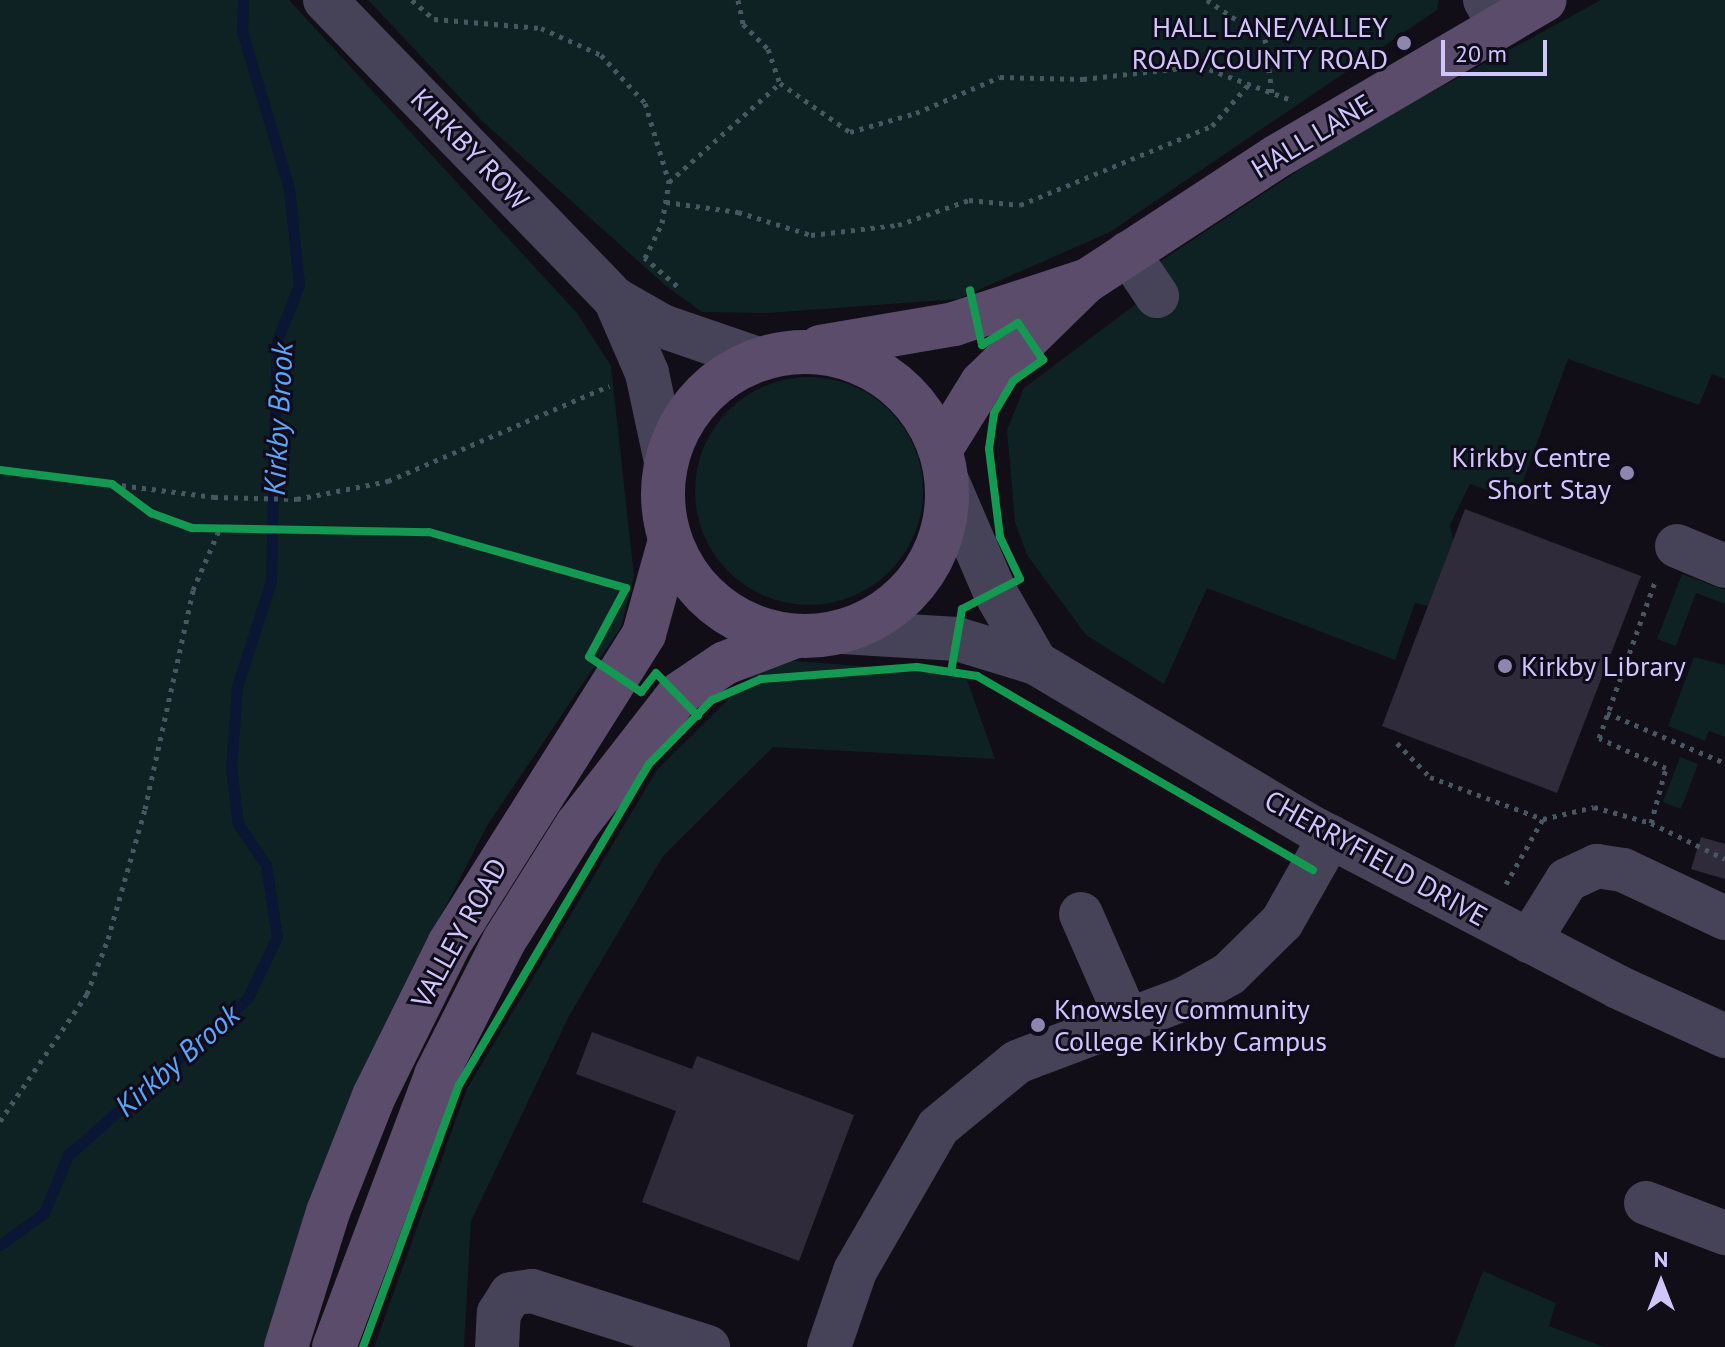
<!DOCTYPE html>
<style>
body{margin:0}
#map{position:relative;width:1725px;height:1347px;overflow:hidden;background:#110e18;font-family:"PT Sans",sans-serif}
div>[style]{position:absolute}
.green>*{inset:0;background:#0e2123}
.round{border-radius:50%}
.stream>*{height:11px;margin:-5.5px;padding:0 5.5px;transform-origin:5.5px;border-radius:5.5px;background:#0a1633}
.building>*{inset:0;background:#2f2b3b}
.path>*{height:5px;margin-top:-2.5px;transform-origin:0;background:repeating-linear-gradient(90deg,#495663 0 4px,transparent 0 10px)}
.minor>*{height:44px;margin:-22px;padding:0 22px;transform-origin:22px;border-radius:22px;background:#464359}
.major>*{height:44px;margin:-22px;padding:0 22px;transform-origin:22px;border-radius:22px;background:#5a4c6a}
.major>.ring{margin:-22px;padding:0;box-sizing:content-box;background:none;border:44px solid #5a4c6a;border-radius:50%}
.cycleway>*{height:8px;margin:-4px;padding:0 4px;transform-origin:4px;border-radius:4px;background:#139951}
.dots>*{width:22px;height:22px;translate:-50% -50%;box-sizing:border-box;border:4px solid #0f0b1b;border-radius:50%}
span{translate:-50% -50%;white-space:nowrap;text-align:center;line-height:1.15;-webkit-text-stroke:6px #0f0b1b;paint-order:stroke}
.poi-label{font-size:28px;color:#d0c6fe}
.right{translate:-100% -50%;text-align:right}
.left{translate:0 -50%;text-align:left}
.street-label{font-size:28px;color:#d0c6fe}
.water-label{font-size:30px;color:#57a6fb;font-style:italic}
.north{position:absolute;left:1621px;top:1243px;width:80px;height:80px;-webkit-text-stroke:6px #0f0b1b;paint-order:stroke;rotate:0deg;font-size:22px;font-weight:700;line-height:32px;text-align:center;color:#d0c6fe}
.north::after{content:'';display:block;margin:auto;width:28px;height:36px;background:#d0c6fe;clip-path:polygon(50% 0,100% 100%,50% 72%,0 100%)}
.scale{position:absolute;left:1441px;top:40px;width:106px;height:36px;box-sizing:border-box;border:4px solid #d0c6fe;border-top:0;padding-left:10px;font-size:24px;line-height:28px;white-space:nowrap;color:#d0c6fe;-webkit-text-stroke:6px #0f0b1b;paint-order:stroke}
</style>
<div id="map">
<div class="green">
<div style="clip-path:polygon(0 0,289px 0,577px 313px,611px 366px,634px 576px,621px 627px,487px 826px,402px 991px,270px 1347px,0 1347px)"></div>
<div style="clip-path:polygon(368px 0,1439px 0,1437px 10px,1110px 232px,958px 299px,768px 313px,702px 312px,666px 286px,482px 121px)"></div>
<div style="clip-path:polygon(1601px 0,1725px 0,1725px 379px,1712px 374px,1699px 405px,1568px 359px,1516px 500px,1470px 484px,1450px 525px,1453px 540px,1428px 606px,1415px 603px,1395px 660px,1207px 588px,1164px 684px,1086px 635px,1027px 555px,1015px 522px,1007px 430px,1024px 388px,1144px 298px,1162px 260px,1351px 136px)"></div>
<div class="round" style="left:695px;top:377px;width:228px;height:228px"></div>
<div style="clip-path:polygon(1682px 574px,1725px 590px,1725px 604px,1696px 593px,1676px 646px,1657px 639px)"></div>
<div style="clip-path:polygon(1694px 657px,1725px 665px,1725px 737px,1709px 731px,1705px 741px,1668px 726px)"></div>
<div style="clip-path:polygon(769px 659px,965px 674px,995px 759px,773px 747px,663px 856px,569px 1016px,471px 1221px,464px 1347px,374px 1347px,467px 1089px,657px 770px)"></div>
<div style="clip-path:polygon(1680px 757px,1698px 764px,1681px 809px,1663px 802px)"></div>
<div style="clip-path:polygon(1483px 1271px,1556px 1303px,1549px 1326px,1604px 1347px,1454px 1347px)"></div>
</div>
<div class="stream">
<div style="left:0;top:1245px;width:54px;rotate:-36deg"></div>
<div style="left:44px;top:1213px;width:63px;rotate:-67.5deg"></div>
<div style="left:68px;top:1155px;width:237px;rotate:-41.1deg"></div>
<div style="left:247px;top:999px;width:69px;rotate:-64.2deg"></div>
<div style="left:277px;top:937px;width:73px;rotate:-98.7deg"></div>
<div style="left:266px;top:865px;width:50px;rotate:-124.3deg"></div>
<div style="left:238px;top:824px;width:56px;rotate:-97.1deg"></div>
<div style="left:231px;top:768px;width:81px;rotate:-85.8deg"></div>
<div style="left:237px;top:687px;width:111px;rotate:-72.2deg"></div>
<div style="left:271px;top:581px;width:240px;rotate:-88.6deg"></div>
<div style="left:277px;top:341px;width:60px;rotate:-68.6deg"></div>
<div style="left:299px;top:285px;width:98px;rotate:-95.9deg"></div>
<div style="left:289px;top:188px;width:164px;rotate:-106.7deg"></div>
<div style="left:242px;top:31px;width:31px;rotate:-88deg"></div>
</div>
<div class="building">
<div style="clip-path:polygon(1465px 509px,1641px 576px,1557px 793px,1382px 726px)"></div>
<div style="clip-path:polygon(1701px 837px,1725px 844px,1725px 879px,1691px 869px)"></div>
<div style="clip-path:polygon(592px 1032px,692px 1069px,697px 1056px,854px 1115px,799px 1261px,642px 1202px,676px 1111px,576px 1074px)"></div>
</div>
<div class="path">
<div style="left:412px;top:0;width:29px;rotate:41deg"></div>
<div style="left:434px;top:19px;width:107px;rotate:4.8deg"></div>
<div style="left:541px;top:28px;width:66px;rotate:24.2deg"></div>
<div style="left:601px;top:55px;width:65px;rotate:47.5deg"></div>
<div style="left:645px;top:103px;width:83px;rotate:73.1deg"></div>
<div style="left:738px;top:0;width:25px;rotate:78deg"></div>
<div style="left:743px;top:24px;width:35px;rotate:45deg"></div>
<div style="left:768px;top:49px;width:36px;rotate:71deg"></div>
<div style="left:1207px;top:0;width:70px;rotate:33.9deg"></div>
<div style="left:1265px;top:39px;width:54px;rotate:82.6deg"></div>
<div style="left:666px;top:202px;width:73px;rotate:7.9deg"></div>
<div style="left:738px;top:212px;width:77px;rotate:17.5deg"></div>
<div style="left:811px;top:235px;width:88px;rotate:-6.6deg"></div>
<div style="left:898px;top:225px;width:75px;rotate:-19.4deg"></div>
<div style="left:969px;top:200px;width:51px;rotate:5.6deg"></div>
<div style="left:1020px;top:205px;width:208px;rotate:-22.4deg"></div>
<div style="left:1212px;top:126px;width:56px;rotate:-48.6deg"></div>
<div style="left:677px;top:286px;width:43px;rotate:-138.8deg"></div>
<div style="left:645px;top:258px;width:39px;rotate:-64deg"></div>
<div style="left:662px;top:223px;width:42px;rotate:-80.3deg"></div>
<div style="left:669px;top:182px;width:149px;rotate:-41.7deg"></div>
<div style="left:780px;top:83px;width:85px;rotate:35deg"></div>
<div style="left:850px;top:132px;width:69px;rotate:-16.1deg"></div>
<div style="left:916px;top:113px;width:91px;rotate:-23.2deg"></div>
<div style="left:1000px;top:77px;width:83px;rotate:1.4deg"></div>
<div style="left:1083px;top:79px;width:118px;rotate:-6.3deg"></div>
<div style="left:1200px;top:66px;width:100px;rotate:20.4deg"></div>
<div style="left:112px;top:484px;width:103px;rotate:7.3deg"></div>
<div style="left:214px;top:497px;width:83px;rotate:1.4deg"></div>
<div style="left:297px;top:499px;width:93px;rotate:-11.2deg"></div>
<div style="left:388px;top:481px;width:241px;rotate:-23.3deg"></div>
<div style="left:1607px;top:713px;width:128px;rotate:23deg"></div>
<div style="left:1397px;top:743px;width:47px;rotate:45.9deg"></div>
<div style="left:1430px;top:777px;width:121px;rotate:20.4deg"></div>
<div style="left:1651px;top:823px;width:82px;rotate:25.9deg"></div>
<div style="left:1506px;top:884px;width:75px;rotate:-60.4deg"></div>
<div style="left:1543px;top:819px;width:52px;rotate:-13.2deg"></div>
<div style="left:1594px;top:807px;width:59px;rotate:15.7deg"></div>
<div style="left:1651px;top:823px;width:57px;rotate:-74.7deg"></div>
<div style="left:1666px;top:768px;width:73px;rotate:-155.9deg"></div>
<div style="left:1599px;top:738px;width:169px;rotate:-70.3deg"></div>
<div style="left:0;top:1121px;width:154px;rotate:-55.6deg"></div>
<div style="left:87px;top:994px;width:59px;rotate:-69.1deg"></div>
<div style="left:108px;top:939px;width:135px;rotate:-74.1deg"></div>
<div style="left:145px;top:809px;width:224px;rotate:-77.6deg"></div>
<div style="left:193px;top:590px;width:68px;rotate:-66.5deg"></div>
</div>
<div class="minor">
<div style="left:325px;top:0;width:417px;rotate:45.9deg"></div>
<div style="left:615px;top:299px;width:54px;rotate:29.9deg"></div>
<div style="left:662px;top:326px;width:102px;rotate:19deg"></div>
<div style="left:1485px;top:0;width:28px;rotate:60deg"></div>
<div style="left:1128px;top:253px;width:52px;rotate:56deg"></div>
<div style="left:615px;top:299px;width:81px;rotate:66.6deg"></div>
<div style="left:647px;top:373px;width:91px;rotate:77.9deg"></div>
<div style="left:948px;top:483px;width:119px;rotate:66.7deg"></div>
<div style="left:995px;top:592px;width:82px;rotate:60deg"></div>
<div style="left:1677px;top:546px;width:52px;rotate:22.6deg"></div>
<div style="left:842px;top:632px;width:115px;rotate:3.5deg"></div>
<div style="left:957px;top:639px;width:83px;rotate:16.9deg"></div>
<div style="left:1036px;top:663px;width:325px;rotate:30.8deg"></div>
<div style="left:1315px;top:829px;width:342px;rotate:27.5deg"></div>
<div style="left:1618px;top:987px;width:118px;rotate:24.6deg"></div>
<div style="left:1081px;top:914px;width:115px;rotate:66.3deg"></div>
<div style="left:1529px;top:941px;width:72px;rotate:-58.1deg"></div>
<div style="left:1567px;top:880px;width:33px;rotate:-25deg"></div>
<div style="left:1597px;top:866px;width:26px;rotate:9deg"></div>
<div style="left:1623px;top:870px;width:113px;rotate:25.2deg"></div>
<div style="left:1646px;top:1203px;width:85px;rotate:20.8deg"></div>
<div style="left:497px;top:1347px;width:34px;rotate:-87deg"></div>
<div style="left:499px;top:1313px;width:22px;rotate:-58deg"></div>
<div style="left:511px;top:1294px;width:21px;rotate:-8deg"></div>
<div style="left:532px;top:1291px;width:185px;rotate:17.7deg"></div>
<div style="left:829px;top:1347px;width:80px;rotate:-71.1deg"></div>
<div style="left:855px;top:1271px;width:166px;rotate:-60deg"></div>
<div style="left:938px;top:1127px;width:102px;rotate:-39.4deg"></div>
<div style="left:1017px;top:1062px;width:181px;rotate:-20.7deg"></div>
<div style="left:1186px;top:998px;width:49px;rotate:-29.2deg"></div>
<div style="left:1229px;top:974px;width:74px;rotate:-44.5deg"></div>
<div style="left:1282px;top:922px;width:98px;rotate:-60.5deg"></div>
</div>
<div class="major">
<div style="left:820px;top:347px;width:136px;rotate:-9.7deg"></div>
<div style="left:954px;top:324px;width:135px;rotate:-18.2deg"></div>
<div class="ring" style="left:663px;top:352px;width:240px;height:240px"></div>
<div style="left:941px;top:449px;width:78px;rotate:-58.2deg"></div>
<div style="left:982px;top:383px;width:144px;rotate:-44.4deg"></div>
<div style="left:1085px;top:282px;width:228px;rotate:-33.2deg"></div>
<div style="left:1276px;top:157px;width:311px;rotate:-30.3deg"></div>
<div style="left:286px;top:1347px;width:141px;rotate:-72.7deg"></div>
<div style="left:328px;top:1212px;width:125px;rotate:-68.4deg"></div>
<div style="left:374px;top:1096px;width:169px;rotate:-63.7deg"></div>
<div style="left:449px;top:944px;width:366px;rotate:-57.8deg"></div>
<div style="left:644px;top:634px;width:98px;rotate:-74.5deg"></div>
<div style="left:334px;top:1347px;width:290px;rotate:-69.4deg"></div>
<div style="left:436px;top:1075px;width:150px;rotate:-63.1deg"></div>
<div style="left:504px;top:941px;width:137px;rotate:-57.8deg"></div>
<div style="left:577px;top:825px;width:166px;rotate:-52.1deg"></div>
<div style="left:679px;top:694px;width:55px;rotate:-34deg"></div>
<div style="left:725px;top:663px;width:76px;rotate:-20.8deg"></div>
</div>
<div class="cycleway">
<div style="left:0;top:470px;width:113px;rotate:7.1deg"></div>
<div style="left:112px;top:484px;width:49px;rotate:36.6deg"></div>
<div style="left:151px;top:513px;width:44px;rotate:20.1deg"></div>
<div style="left:192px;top:528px;width:237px;rotate:1deg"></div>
<div style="left:429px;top:532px;width:205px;rotate:15.9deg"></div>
<div style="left:626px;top:588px;width:78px;rotate:118.2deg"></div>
<div style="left:589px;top:657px;width:63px;rotate:33.9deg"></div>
<div style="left:641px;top:692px;width:24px;rotate:-52deg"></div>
<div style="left:656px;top:673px;width:60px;rotate:45.7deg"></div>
<div style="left:951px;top:672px;width:64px;rotate:-80.1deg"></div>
<div style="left:962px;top:609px;width:65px;rotate:-27.3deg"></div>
<div style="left:1020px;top:579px;width:47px;rotate:-115.5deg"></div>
<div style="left:1000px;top:537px;width:89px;rotate:-97.1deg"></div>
<div style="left:989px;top:449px;width:36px;rotate:-82deg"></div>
<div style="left:994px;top:413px;width:37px;rotate:-59deg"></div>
<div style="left:1013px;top:381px;width:37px;rotate:-35deg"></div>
<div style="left:1043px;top:360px;width:45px;rotate:-124deg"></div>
<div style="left:1018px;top:323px;width:42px;rotate:148.6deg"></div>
<div style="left:982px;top:345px;width:56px;rotate:-102.3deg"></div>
<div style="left:363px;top:1347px;width:279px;rotate:-69.9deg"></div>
<div style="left:459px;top:1085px;width:373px;rotate:-59.4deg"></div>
<div style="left:649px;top:764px;width:90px;rotate:-45.5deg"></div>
<div style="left:712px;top:700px;width:53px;rotate:-23.2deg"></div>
<div style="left:761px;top:679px;width:156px;rotate:-4.4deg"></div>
<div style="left:917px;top:667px;width:61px;rotate:8.5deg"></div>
<div style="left:977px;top:676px;width:388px;rotate:30deg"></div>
</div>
<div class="dots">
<div style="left:1404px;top:43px;background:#8d86ae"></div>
<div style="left:1627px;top:473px;background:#8d86ae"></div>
<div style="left:1505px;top:666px;background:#8d86ae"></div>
<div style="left:1038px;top:1025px;background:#8d86ae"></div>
</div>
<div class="poi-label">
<span class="right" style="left:1388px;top:43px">HALL LANE/VALLEY<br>ROAD/COUNTY ROAD</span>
<span class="right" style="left:1611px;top:473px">Kirkby Centre<br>Short Stay</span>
<span class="left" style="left:1521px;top:666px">Kirkby Library</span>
<span class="left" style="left:1054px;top:1025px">Knowsley Community<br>College Kirkby Campus</span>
</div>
<div class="street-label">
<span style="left:1312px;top:136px;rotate:-31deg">HALL LANE</span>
<span style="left:470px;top:149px;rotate:46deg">KIRKBY ROW</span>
<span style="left:1376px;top:858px;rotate:29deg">CHERRYFIELD DRIVE</span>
<span style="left:459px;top:933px;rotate:-61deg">VALLEY ROAD</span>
</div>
<div class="water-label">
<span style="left:278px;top:419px;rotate:-87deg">Kirkby Brook</span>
<span style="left:177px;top:1060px;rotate:-41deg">Kirkby Brook</span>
</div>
<div class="north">N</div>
<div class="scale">20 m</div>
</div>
